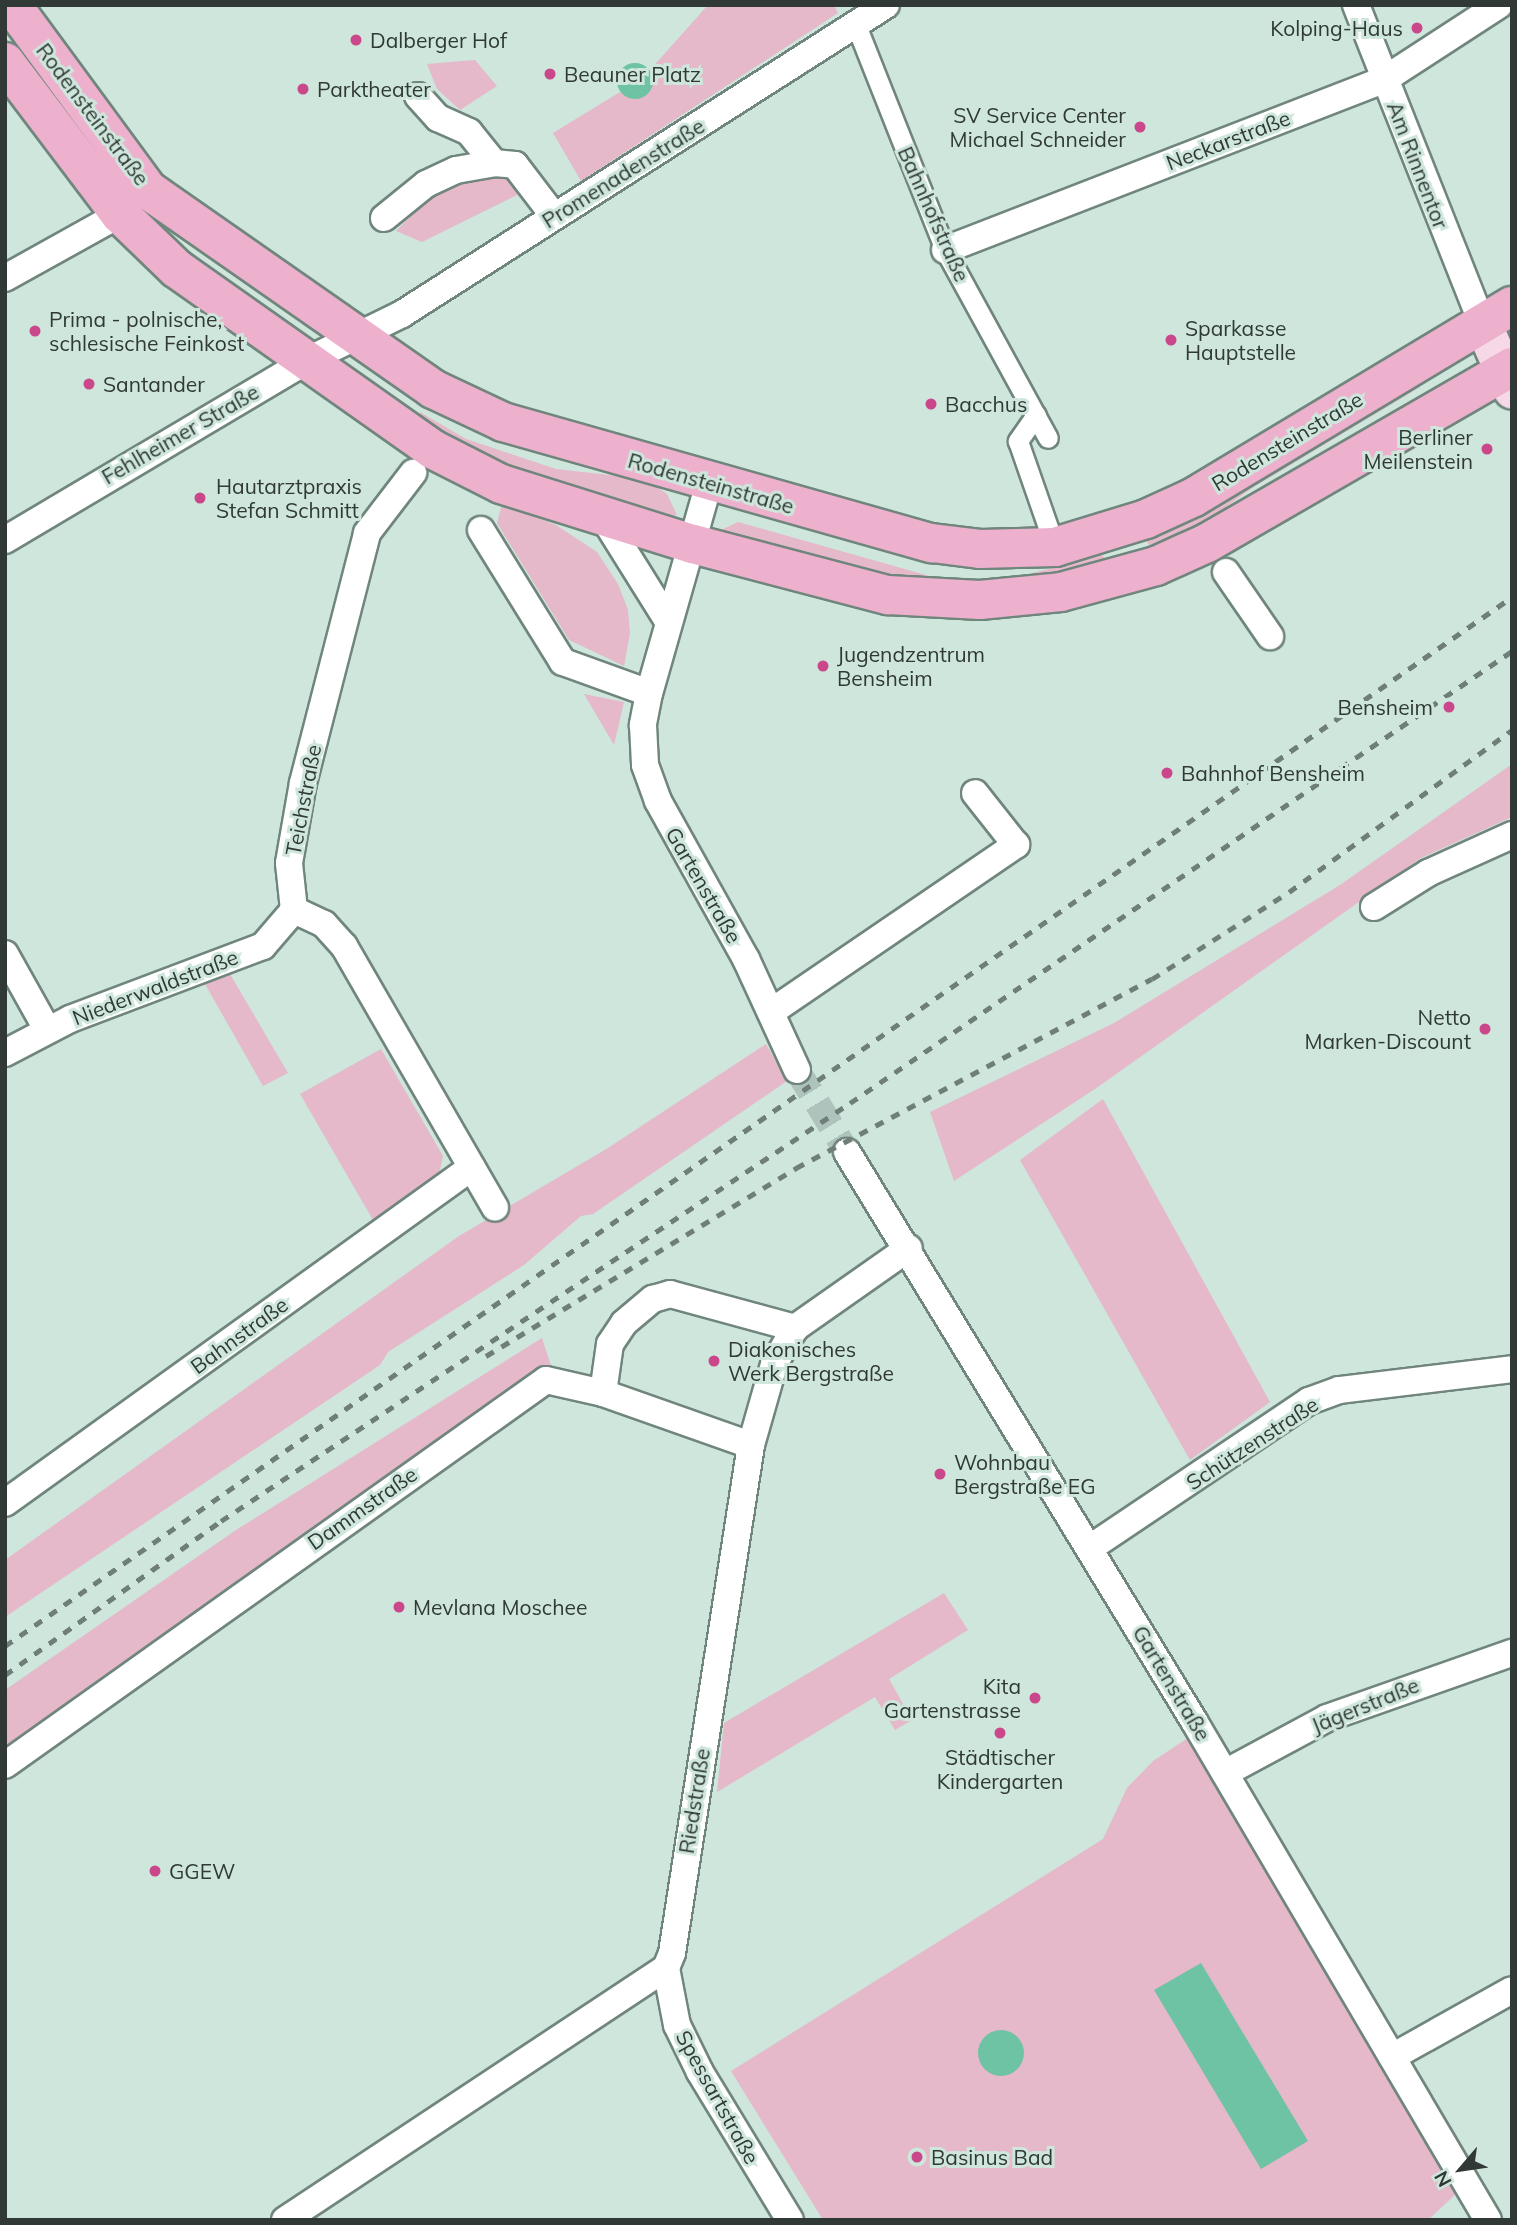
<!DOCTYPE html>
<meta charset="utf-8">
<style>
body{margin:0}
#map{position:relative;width:1517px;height:2225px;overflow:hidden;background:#cee6dc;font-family:Mulish,sans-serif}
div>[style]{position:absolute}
.green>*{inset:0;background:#e5b8ca}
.water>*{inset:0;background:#6fc3a5}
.round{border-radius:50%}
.minor-tunnel>*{height:26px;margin-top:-13px;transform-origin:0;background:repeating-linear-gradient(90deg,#aec3bb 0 26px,transparent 0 39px)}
.roads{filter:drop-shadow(2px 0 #70867d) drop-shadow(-2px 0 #70867d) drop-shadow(0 2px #70867d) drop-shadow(0 -2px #70867d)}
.pedestrian>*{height:19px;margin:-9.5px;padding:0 9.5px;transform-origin:9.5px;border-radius:9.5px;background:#fff}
.minor>*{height:26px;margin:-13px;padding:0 13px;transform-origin:13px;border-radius:13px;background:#fff}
.secondary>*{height:37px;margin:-18.5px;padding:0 18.5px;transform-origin:18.5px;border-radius:18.5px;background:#f6d8e6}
.primary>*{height:38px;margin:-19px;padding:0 19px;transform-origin:19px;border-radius:19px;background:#edb0cd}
.rail>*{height:5px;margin-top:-2.5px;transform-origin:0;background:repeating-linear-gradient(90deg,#6f7e78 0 9px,transparent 0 18px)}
.dots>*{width:19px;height:19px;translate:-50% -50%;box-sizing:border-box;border:4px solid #cee6dc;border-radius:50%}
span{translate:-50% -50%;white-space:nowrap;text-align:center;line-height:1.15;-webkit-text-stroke:6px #cee6dc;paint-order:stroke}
.poi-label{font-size:21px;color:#303935}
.right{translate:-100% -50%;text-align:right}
.left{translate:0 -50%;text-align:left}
.street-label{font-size:21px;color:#303935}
.frame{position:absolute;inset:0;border:7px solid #303935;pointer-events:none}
.north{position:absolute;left:1426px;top:2134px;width:70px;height:70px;-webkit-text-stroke:5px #cee6dc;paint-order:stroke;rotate:241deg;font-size:19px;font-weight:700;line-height:28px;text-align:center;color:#303935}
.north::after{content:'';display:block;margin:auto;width:24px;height:32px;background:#303935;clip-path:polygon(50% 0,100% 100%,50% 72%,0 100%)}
</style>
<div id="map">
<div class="green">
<div style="clip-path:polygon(708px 5px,834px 5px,838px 13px,581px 181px,553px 133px,620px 92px,632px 99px,654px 84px,650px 70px)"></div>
<div style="clip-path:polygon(475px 60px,497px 86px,460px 110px,437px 89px,427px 64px)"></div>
<div style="clip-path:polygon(509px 174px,525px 191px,422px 242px,396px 231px,433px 194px,475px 176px)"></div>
<div style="clip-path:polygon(1416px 381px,1420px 387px,1252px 488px,1197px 528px,1151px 550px,1145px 537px)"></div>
<div style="clip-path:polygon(420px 412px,466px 439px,556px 469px,645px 479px,667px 494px,677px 515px,663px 518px,525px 475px,419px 425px)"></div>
<div style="clip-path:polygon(502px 504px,556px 525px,597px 552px,618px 584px,628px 610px,630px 633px,624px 666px,569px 640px,497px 523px)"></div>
<div style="clip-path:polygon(738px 522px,940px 579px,1006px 580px,1102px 555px,1109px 564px,1028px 582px,908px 583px,726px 538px,721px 530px)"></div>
<div style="clip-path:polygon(584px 694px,624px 702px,614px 745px)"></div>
<div style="clip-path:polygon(1512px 764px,1512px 817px,1421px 858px,1095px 1089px,954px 1181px,930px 1112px,1114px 1023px,1340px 885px)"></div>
<div style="clip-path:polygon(230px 974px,288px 1073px,263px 1086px,205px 984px)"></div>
<div style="clip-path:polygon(766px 1044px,787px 1081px,593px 1214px,581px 1216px,524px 1265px,388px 1352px,380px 1365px,5px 1617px,5px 1560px,459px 1236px,608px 1148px)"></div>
<div style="clip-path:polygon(381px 1049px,443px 1156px,439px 1174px,373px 1220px,300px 1094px)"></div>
<div style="clip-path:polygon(1103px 1099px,1270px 1402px,1190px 1460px,1020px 1160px)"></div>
<div style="clip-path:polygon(542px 1338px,552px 1369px,449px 1433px,5px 1751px,5px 1690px,236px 1530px)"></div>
<div style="clip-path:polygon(944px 1593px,968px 1630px,889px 1679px,912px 1720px,895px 1730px,875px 1697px,717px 1792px,724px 1723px)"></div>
<div style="clip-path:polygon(1191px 1736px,1458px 2192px,1428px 2220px,823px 2220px,731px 2071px,1103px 1839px,1127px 1788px,1153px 1761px)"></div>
</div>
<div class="water">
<div class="round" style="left:617px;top:63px;width:36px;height:36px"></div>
<div style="clip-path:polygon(1201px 1963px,1308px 2141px,1261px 2169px,1154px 1990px)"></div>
<div class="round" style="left:978px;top:2030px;width:46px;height:46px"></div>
</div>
<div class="minor-tunnel">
<div style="left:797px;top:1070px;width:96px;rotate:58.6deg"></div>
</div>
<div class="roads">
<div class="pedestrian">
<div style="left:856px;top:25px;width:242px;rotate:68.4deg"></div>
<div style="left:945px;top:250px;width:214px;rotate:61.3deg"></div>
<div style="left:1036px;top:415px;width:32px;rotate:125deg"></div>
<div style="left:1018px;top:441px;width:112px;rotate:70.8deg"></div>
</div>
<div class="minor">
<div style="left:1356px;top:5px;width:342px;rotate:68.4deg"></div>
<div style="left:418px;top:96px;width:30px;rotate:48deg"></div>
<div style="left:438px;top:118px;width:34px;rotate:24deg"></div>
<div style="left:469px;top:132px;width:40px;rotate:51deg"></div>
<div style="left:384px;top:218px;width:54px;rotate:-39deg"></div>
<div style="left:426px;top:184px;width:33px;rotate:-25deg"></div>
<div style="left:456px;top:170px;width:39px;rotate:-10deg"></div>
<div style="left:494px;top:163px;width:21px;rotate:5deg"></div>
<div style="left:515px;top:165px;width:64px;rotate:52.6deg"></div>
<div style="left:945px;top:250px;width:472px;rotate:-21.2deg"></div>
<div style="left:1385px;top:79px;width:136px;rotate:-33deg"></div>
<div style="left:5px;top:278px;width:132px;rotate:-29.1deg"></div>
<div style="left:709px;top:483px;width:218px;rotate:105.9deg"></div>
<div style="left:649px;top:693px;width:33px;rotate:101deg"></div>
<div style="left:643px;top:725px;width:40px;rotate:87.1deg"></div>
<div style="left:645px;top:765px;width:38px;rotate:70deg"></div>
<div style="left:658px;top:801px;width:181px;rotate:60.9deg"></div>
<div style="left:746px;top:959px;width:122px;rotate:65.3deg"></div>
<div style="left:603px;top:517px;width:123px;rotate:58deg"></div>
<div style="left:481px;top:530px;width:155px;rotate:58.2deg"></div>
<div style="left:563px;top:662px;width:91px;rotate:19.8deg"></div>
<div style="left:5px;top:540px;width:350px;rotate:-30.7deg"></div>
<div style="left:306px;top:361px;width:107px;rotate:-26.1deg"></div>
<div style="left:402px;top:314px;width:574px;rotate:-32.56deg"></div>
<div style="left:1226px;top:572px;width:78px;rotate:55.5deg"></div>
<div style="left:1374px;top:907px;width:64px;rotate:-32.2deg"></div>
<div style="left:1428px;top:873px;width:92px;rotate:-24.3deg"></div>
<div style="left:294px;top:910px;width:47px;rotate:-96.1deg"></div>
<div style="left:289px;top:863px;width:81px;rotate:-80.1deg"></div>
<div style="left:303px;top:783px;width:258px;rotate:-75.6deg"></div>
<div style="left:367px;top:533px;width:76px;rotate:-52.5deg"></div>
<div style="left:294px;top:910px;width:33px;rotate:25deg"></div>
<div style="left:324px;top:924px;width:30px;rotate:48deg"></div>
<div style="left:344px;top:946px;width:302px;rotate:60deg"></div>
<div style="left:5px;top:954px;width:86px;rotate:60.8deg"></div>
<div style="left:771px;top:1012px;width:297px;rotate:-34.3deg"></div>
<div style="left:1016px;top:845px;width:66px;rotate:-128.3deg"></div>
<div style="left:5px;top:1053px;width:73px;rotate:-27.6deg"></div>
<div style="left:70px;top:1019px;width:206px;rotate:-20.7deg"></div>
<div style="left:263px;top:946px;width:48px;rotate:-49.3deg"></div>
<div style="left:847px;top:1152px;width:666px;rotate:58.62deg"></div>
<div style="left:1194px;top:1721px;width:579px;rotate:59.49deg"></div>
<div style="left:603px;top:1393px;width:49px;rotate:-81.9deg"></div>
<div style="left:610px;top:1344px;width:25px;rotate:-56deg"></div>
<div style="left:624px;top:1323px;width:38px;rotate:-40deg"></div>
<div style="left:653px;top:1299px;width:18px;rotate:-16deg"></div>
<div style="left:670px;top:1294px;width:130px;rotate:15.2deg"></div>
<div style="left:5px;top:1503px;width:575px;rotate:-35.73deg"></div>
<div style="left:1090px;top:1548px;width:264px;rotate:-33.9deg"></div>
<div style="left:1309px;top:1401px;width:32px;rotate:-20deg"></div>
<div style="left:1339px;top:1390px;width:174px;rotate:-6.9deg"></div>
<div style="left:5px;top:1765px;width:664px;rotate:-35.44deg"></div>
<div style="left:546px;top:1380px;width:58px;rotate:12.8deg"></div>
<div style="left:603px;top:1393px;width:157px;rotate:19.4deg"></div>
<div style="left:1225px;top:1773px;width:116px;rotate:-28.3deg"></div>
<div style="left:1327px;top:1718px;width:196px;rotate:-19.4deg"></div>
<div style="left:666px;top:1968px;width:58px;rotate:79.1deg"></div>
<div style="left:677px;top:2025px;width:52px;rotate:63.9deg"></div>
<div style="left:700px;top:2072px;width:173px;rotate:58.7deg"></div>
<div style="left:1392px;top:2057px;width:137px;rotate:-29.2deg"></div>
<div style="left:285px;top:2220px;width:457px;rotate:-33.5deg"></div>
<div style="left:666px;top:1968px;width:16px;rotate:-68deg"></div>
<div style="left:672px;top:1953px;width:514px;rotate:-81.16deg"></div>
<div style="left:751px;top:1445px;width:84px;rotate:-74.1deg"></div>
<div style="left:774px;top:1364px;width:42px;rotate:-59.7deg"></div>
<div style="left:795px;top:1328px;width:139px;rotate:-35.1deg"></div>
</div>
<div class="secondary">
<div style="left:1482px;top:323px;width:73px;rotate:65.9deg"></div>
</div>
<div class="primary">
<div style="left:12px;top:5px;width:230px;rotate:53.7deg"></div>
<div style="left:148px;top:190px;width:348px;rotate:34.9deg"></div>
<div style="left:433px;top:389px;width:77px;rotate:25.2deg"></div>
<div style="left:503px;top:422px;width:446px;rotate:15.8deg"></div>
<div style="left:932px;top:543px;width:48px;rotate:7.1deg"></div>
<div style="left:980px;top:549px;width:75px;rotate:-1.5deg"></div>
<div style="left:1055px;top:547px;width:95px;rotate:-17.1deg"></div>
<div style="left:1146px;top:519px;width:53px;rotate:-24.6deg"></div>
<div style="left:1194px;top:497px;width:371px;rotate:-31deg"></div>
<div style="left:5px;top:62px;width:191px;rotate:52.9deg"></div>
<div style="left:120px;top:214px;width:79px;rotate:44deg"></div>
<div style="left:177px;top:269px;width:312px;rotate:35.2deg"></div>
<div style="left:432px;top:449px;width:77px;rotate:26.9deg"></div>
<div style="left:501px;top:484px;width:201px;rotate:17.4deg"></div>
<div style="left:693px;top:544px;width:202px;rotate:14.7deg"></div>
<div style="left:888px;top:595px;width:92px;rotate:3.1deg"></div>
<div style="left:980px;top:600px;width:81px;rotate:-5.6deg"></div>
<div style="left:1061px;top:592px;width:98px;rotate:-15.3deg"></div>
<div style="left:1156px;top:566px;width:56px;rotate:-24.3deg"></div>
<div style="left:1207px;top:543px;width:352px;rotate:-30deg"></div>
</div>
</div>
<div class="rail">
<div style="left:486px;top:1356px;width:363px;rotate:-31.2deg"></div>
<div style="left:796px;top:1168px;width:403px;rotate:-28deg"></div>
<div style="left:1152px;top:979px;width:162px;rotate:-32.4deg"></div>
<div style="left:1289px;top:892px;width:276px;rotate:-36deg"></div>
<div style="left:5px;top:1646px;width:1836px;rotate:-34.84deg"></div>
<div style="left:5px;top:1675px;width:265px;rotate:-35.5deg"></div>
<div style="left:221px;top:1521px;width:755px;rotate:-33.61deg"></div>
<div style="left:850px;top:1103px;width:802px;rotate:-34.32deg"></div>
</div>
<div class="dots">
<div style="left:1417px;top:28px;background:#cb478b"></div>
<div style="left:356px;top:40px;background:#cb478b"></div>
<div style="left:550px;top:74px;background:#cb478b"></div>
<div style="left:303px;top:89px;background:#cb478b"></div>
<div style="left:1140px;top:127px;background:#cb478b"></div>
<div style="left:35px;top:331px;background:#cb478b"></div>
<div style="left:1171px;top:340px;background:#cb478b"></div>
<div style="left:89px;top:384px;background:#cb478b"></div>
<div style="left:931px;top:404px;background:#cb478b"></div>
<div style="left:1487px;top:449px;background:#cb478b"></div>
<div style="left:200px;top:498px;background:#cb478b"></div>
<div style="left:823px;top:666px;background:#cb478b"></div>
<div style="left:1449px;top:707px;background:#cb478b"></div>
<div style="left:1167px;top:773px;background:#cb478b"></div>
<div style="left:1485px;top:1029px;background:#cb478b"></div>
<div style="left:714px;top:1361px;background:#cb478b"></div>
<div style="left:940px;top:1474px;background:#cb478b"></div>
<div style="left:399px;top:1607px;background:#cb478b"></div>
<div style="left:1035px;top:1698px;background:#cb478b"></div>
<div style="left:1000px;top:1733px;background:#cb478b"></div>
<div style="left:155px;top:1871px;background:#cb478b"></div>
<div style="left:917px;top:2157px;background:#cb478b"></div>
</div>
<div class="poi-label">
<span class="right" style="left:1403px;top:28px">Kolping-Haus</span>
<span class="left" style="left:370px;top:40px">Dalberger Hof</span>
<span class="left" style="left:564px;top:74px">Beauner Platz</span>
<span class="left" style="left:317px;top:89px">Parktheater</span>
<span class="right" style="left:1126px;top:127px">SV Service Center<br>Michael Schneider</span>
<span class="left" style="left:49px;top:331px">Prima - polnische,<br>schlesische Feinkost</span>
<span class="left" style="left:1185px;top:340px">Sparkasse<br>Hauptstelle</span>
<span class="left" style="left:103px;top:384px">Santander</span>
<span class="left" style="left:945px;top:404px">Bacchus</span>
<span class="right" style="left:1473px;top:449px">Berliner<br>Meilenstein</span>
<span class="left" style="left:216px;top:498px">Hautarztpraxis<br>Stefan Schmitt</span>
<span class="left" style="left:837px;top:666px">Jugendzentrum<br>Bensheim</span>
<span class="right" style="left:1433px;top:707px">Bensheim</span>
<span class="left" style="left:1181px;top:773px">Bahnhof Bensheim</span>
<span class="right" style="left:1471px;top:1029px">Netto<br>Marken-Discount</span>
<span class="left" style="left:728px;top:1361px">Diakonisches<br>Werk Bergstraße</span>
<span class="left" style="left:954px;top:1474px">Wohnbau<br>Bergstraße EG</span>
<span class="left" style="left:413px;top:1607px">Mevlana Moschee</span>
<span class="right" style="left:1021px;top:1698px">Kita<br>Gartenstrasse</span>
<span style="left:1000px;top:1769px">Städtischer<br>Kindergarten</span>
<span class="left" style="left:169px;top:1871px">GGEW</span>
<span class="left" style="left:931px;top:2157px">Basinus Bad</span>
</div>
<div class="street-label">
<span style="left:93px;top:114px;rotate:53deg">Rodensteinstraße</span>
<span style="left:1228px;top:140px;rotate:-21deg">Neckarstraße</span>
<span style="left:1418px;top:165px;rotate:69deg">Am Rinnentor</span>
<span style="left:623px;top:173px;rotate:-32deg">Promenadenstraße</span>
<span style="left:934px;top:214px;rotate:66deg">Bahnhofstraße</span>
<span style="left:180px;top:434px;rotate:-30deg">Fehlheimer Straße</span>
<span style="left:1287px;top:441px;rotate:-31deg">Rodensteinstraße</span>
<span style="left:711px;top:483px;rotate:16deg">Rodensteinstraße</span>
<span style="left:303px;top:800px;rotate:-79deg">Teichstraße</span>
<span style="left:704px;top:885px;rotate:60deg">Gartenstraße</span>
<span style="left:155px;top:987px;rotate:-21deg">Niederwaldstraße</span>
<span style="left:239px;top:1335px;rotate:-36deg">Bahnstraße</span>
<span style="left:1252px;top:1443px;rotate:-33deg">Schützenstraße</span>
<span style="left:362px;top:1508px;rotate:-35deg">Dammstraße</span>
<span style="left:1172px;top:1683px;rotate:59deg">Gartenstraße</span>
<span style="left:1365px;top:1705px;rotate:-22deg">Jägerstraße</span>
<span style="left:694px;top:1801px;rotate:-81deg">Riedstraße</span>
<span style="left:718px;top:2097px;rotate:61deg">Spessartstraße</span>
</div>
<div class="frame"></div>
<div class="north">N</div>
</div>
